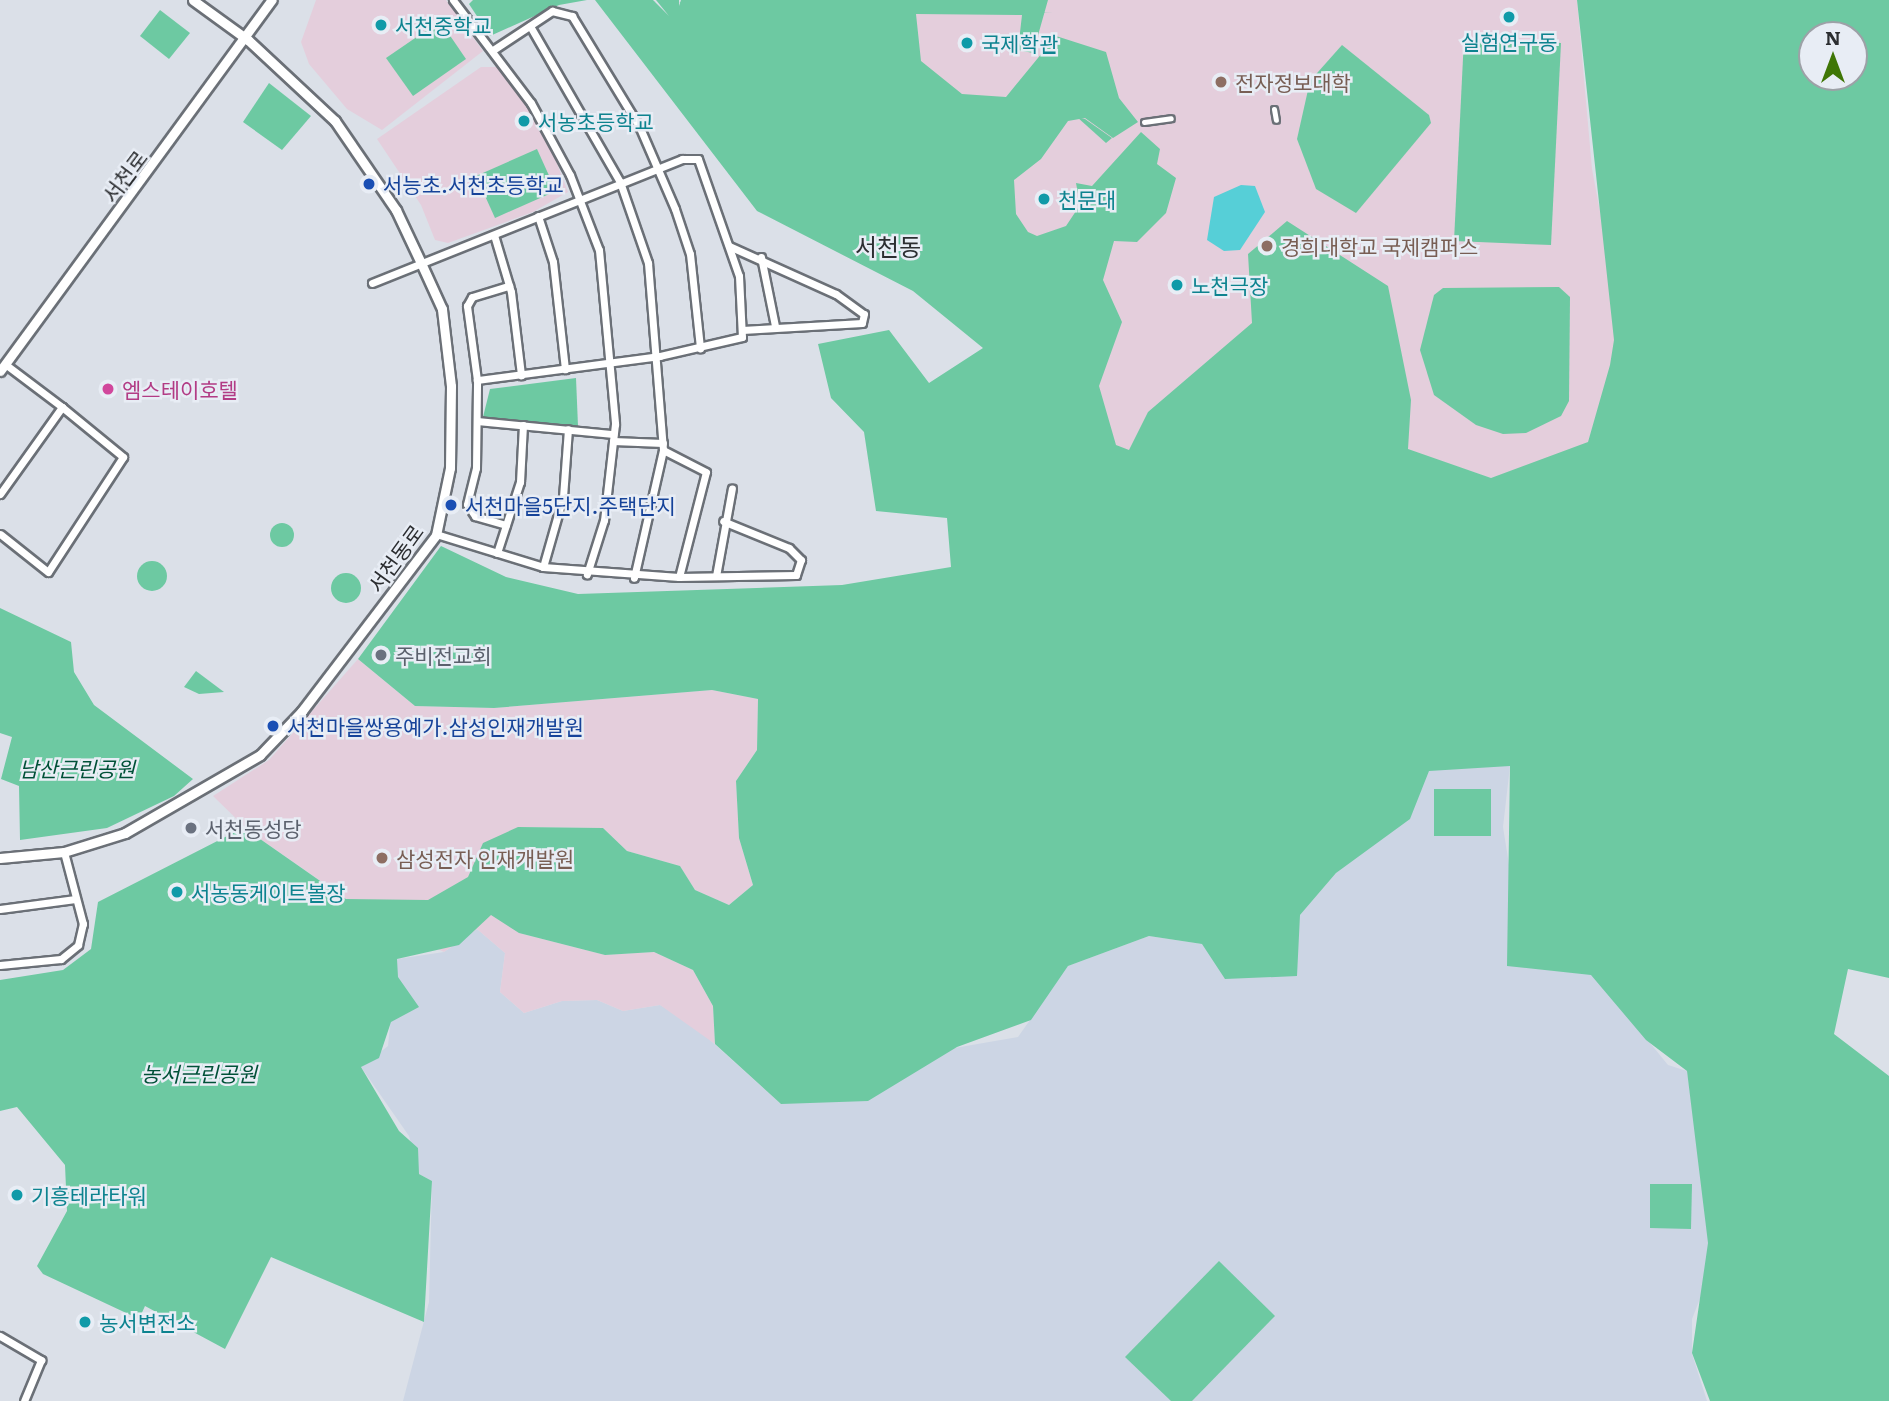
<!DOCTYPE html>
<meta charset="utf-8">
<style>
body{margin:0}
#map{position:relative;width:1889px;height:1401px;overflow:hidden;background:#dbe0e8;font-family:Literata,"Noto Sans KR",serif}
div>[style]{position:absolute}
.built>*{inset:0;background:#ccd5e4}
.education>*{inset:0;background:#e4cedc}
.green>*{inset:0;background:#6dc9a2}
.round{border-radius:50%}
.water>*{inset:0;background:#56cfd7}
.roads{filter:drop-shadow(2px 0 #6b7077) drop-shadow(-2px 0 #6b7077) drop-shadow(0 2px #6b7077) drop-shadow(0 -2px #6b7077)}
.pedestrian>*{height:5px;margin:-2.5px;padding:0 2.5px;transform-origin:2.5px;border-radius:2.5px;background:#fff}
.minor>*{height:7px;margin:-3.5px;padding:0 3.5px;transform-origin:3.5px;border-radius:3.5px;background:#fff}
.tertiary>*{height:9px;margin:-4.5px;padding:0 4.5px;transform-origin:4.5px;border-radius:4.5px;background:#fff}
.dots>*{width:19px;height:19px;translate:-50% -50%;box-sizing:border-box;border:4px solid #e8edf5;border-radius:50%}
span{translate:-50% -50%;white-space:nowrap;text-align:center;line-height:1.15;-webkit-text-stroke:5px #e8edf5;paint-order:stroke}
.culture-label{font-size:21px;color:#0d838f}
.left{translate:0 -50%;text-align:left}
.education-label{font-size:21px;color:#785e54}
.street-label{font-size:21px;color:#2c2e31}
.transit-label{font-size:21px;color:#164399}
.hotel-label{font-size:21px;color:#b23c85}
.worship-label{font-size:21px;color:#5b616d}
.park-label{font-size:21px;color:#005138;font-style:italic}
.quarter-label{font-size:24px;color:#2c2e31}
.north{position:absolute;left:1798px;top:21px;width:70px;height:70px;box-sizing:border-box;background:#e8edf5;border:2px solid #9da1a7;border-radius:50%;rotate:0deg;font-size:19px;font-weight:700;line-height:28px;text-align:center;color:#2c2e31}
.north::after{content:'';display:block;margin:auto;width:24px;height:32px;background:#3f7606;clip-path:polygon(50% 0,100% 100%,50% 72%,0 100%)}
</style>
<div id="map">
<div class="built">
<div style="clip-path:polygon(1451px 761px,1510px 766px,1503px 827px,1510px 871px,1668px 1065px,1687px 1071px,1714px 1263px,1692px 1319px,1692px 1354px,1707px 1401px,403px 1401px,429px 1302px,432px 1181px,419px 1174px,409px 1136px,361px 1067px,388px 1046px,397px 959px,444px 952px,477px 929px,505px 953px,500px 992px,524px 1013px,562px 1001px,597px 1000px,623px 1011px,660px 1005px,690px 1022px,781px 1104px,943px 1050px,1018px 1037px,1068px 966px,1149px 936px,1202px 944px,1300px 915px,1420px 775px)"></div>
</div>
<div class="education">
<div style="clip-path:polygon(316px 0,446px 0,483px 51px,382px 130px,347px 109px,309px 64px,301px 42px)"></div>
<div style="clip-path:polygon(775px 0,1577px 0,1592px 169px,1622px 329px,1588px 442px,1579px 457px,1491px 478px,1399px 447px,1139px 473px,1056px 382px)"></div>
<div style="clip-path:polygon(481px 67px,498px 67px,508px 78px,548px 140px,568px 192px,533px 212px,448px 243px,435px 240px,421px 205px,377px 139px)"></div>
<div style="clip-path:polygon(358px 659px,415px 706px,494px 708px,712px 690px,758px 699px,757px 750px,736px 781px,739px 838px,753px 885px,729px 905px,695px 890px,680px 866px,627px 851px,603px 828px,518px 827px,519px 933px,605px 955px,654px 952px,693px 970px,713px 1006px,715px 1044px,660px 1005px,623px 1011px,597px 1000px,562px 1001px,524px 1013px,500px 992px,505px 953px,477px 929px,444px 952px,374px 918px,250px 832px,213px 796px,269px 760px)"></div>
</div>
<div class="green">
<div style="clip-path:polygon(473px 0,587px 0,559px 5px,490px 36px,469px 4px)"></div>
<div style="clip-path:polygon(evenodd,595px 0,653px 0,669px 16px,656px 0,679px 0,679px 6px,681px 0,1048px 0,1033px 53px,1018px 50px,1022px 15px,916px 14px,921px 61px,962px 94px,1006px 97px,1056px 36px,1106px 52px,1119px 98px,1138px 122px,1113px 138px,1085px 118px,1068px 121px,1041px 159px,1014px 180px,1016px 214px,1028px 232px,1037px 236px,1066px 226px,1080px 205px,1076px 183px,1092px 186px,1141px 132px,1160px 149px,1157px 164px,1176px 178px,1166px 213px,1137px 242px,1114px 241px,1103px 280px,1122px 322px,1099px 386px,1116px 445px,1129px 450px,1148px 412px,1252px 323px,1248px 254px,1287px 221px,1388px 286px,1411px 400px,1408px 449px,1491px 478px,1588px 442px,1610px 365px,1614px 340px,1577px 0,1889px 0,1889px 978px,1848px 969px,1834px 1034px,1889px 1076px,1889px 1401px,1710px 1401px,1692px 1353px,1708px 1243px,1687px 1071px,1646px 1040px,1591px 975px,1507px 966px,1510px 766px,1429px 771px,1410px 819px,1336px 873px,1300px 915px,1297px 976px,1225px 979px,1202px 944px,1149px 936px,1068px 966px,1031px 1020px,957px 1047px,868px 1101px,781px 1104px,715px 1044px,713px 1006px,693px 970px,654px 952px,605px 955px,519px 933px,491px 915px,459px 945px,397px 959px,398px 977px,419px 1007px,391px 1022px,379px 1058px,361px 1067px,399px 1131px,418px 1148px,419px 1174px,432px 1181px,424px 1322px,271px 1257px,225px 1349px,145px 1306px,139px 1319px,43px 1274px,37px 1266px,67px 1211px,65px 1165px,17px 1107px,0 1111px,0 980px,63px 970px,91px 949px,98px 902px,233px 833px,250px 832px,346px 899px,428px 900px,468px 877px,483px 843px,518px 827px,603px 828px,627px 851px,680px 866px,695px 890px,729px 905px,753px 885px,739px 838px,736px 781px,757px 750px,758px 699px,712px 690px,494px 708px,415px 706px,358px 659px,441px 546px,506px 577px,578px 594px,842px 585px,951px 567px,947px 518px,876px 511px,864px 432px,831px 398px,818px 344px,889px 330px,929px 383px,983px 348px,913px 291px,757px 211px,595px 0,1854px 35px,1854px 77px,1812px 77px,1812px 35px,1854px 35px)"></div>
<div style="clip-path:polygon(160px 10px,190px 33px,169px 59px,140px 36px)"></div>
<div style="clip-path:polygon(440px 21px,466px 59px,413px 96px,386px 58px)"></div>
<div style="clip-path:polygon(1464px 38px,1561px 43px,1551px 245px,1454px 241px)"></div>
<div style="clip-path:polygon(1342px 45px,1429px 115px,1431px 123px,1356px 213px,1316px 189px,1297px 139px,1310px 81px)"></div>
<div style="clip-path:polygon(269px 83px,311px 116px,282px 150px,243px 122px)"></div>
<div style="clip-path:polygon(1077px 117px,1085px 119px,1112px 138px,1106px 143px)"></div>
<div style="clip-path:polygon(537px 149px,556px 191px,495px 218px,476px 176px)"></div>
<div style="clip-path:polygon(1559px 287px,1570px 297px,1569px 401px,1561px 416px,1526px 433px,1503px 434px,1476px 425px,1434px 395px,1420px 350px,1434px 295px,1443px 288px)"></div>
<div style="clip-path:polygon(576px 378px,578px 426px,483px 417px,490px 389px)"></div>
<div class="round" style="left:270px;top:523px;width:24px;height:24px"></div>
<div class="round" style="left:137px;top:561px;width:30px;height:30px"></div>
<div class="round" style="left:331px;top:573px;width:30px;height:30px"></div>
<div style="clip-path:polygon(0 608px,71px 642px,74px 672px,94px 705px,193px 779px,174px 796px,107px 828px,20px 840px,19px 786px,1px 779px,12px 737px,0 733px)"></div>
<div style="clip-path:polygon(196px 671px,224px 692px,199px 694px,184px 687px)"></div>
<div style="clip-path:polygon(1434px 789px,1491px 789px,1491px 836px,1434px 836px)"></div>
<div style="clip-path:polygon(1650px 1184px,1692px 1184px,1691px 1229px,1650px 1228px)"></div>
<div style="clip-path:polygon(1219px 1261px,1275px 1316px,1192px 1401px,1171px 1401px,1125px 1357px)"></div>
</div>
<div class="water">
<div style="clip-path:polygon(1241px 185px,1255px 186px,1265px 212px,1240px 250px,1224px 251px,1207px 240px,1214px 197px)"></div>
</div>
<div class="roads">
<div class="pedestrian">
<div style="left:1274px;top:109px;width:11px;rotate:80deg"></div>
<div style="left:1144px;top:122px;width:27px;rotate:-8deg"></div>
</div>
<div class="minor">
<div style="left:453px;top:0;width:129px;rotate:52.9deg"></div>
<div style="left:531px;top:103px;width:82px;rotate:61.6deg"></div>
<div style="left:570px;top:175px;width:80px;rotate:68.9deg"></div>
<div style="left:599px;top:250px;width:175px;rotate:84.7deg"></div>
<div style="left:615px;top:424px;width:97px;rotate:96.5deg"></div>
<div style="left:604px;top:520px;width:57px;rotate:107.5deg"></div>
<div style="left:530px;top:26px;width:180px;rotate:60deg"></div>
<div style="left:620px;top:182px;width:86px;rotate:70.9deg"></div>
<div style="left:648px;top:263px;width:188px;rotate:85.4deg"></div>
<div style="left:663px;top:450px;width:131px;rotate:102.8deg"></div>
<div style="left:493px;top:50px;width:71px;rotate:-33.5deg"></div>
<div style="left:552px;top:11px;width:21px;rotate:14deg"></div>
<div style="left:572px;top:16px;width:131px;rotate:58.7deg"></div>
<div style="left:640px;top:128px;width:88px;rotate:66.6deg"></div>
<div style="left:675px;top:209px;width:47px;rotate:71.6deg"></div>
<div style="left:690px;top:254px;width:95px;rotate:83.9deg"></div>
<div style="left:538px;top:216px;width:48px;rotate:71.9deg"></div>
<div style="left:553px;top:262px;width:108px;rotate:83.6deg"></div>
<div style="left:494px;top:235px;width:59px;rotate:73.4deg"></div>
<div style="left:511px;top:292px;width:84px;rotate:83.1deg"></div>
<div style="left:729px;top:246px;width:117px;rotate:24.2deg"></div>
<div style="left:836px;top:294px;width:34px;rotate:36deg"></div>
<div style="left:864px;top:314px;width:9px;rotate:103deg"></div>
<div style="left:862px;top:323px;width:120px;rotate:176.7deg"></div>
<div style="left:761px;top:257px;width:70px;rotate:78.5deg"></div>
<div style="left:372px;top:283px;width:334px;rotate:-21.8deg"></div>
<div style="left:682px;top:159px;width:16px"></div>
<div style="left:698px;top:159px;width:124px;rotate:70.7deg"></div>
<div style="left:739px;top:276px;width:61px;rotate:87.2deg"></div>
<div style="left:742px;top:337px;width:84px;rotate:167deg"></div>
<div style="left:660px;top:356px;width:185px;rotate:172.5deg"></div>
<div style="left:5px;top:364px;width:71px;rotate:37deg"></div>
<div style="left:477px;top:421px;width:137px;rotate:5.5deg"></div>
<div style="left:613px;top:441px;width:50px;rotate:2.3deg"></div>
<div style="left:0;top:494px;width:107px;rotate:-54.5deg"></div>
<div style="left:62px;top:407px;width:79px;rotate:39.3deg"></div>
<div style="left:123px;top:457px;width:137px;rotate:123.1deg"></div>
<div style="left:48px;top:572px;width:61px;rotate:-141.6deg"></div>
<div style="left:506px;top:525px;width:32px;rotate:-164deg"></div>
<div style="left:475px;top:516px;width:14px;rotate:-124deg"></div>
<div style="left:467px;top:504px;width:37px;rotate:-76deg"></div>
<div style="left:476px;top:468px;width:88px;rotate:-89.3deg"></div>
<div style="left:477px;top:380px;width:75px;rotate:-97.7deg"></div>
<div style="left:467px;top:306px;width:10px;rotate:-61deg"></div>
<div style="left:472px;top:297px;width:39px;rotate:-17deg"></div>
<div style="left:436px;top:534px;width:112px;rotate:17.1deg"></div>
<div style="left:543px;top:567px;width:136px;rotate:4.2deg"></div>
<div style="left:679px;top:577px;width:108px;rotate:-75.6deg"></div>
<div style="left:706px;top:472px;width:48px;rotate:-152.9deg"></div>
<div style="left:497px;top:553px;width:75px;rotate:-72.1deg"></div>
<div style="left:520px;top:482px;width:57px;rotate:-87deg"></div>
<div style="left:543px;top:567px;width:73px;rotate:-74.1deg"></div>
<div style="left:563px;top:497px;width:68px;rotate:-85.8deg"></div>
<div style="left:716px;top:576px;width:89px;rotate:-79.7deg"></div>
<div style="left:679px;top:577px;width:117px;rotate:-1deg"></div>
<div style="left:796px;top:575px;width:16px;rotate:-72deg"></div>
<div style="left:801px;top:560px;width:17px;rotate:-135deg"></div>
<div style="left:789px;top:548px;width:71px;rotate:-157.8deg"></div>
<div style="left:0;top:909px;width:76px;rotate:-7.6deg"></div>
<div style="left:0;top:965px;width:61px;rotate:-5.6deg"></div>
<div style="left:61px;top:959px;width:22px;rotate:-39deg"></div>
<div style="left:78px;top:945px;width:22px;rotate:-77deg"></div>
<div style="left:83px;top:924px;width:74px;rotate:-104.8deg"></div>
<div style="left:0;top:1336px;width:48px;rotate:30.3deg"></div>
<div style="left:41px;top:1360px;width:44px;rotate:112.5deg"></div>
</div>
<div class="tertiary">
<div style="left:0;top:371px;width:460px;rotate:-53.8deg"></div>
<div style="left:0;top:858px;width:64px;rotate:-5.4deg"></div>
<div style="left:64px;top:852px;width:64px;rotate:-17.3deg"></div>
<div style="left:125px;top:833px;width:156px;rotate:-30deg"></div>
<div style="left:260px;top:755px;width:61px;rotate:-46.3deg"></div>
<div style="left:302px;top:711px;width:221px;rotate:-52.7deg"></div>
<div style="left:436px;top:535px;width:68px;rotate:-78.2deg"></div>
<div style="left:450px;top:468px;width:82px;rotate:-89.3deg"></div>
<div style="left:451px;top:386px;width:78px;rotate:-96.7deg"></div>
<div style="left:442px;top:309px;width:51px;rotate:-114.5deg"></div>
<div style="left:421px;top:263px;width:59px;rotate:-115.3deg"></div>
<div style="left:396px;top:210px;width:108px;rotate:-124.4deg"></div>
<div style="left:335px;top:121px;width:119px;rotate:-137deg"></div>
<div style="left:248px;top:40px;width:68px;rotate:-144deg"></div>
</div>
</div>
<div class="dots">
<div style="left:1509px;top:17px;background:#0f9aa8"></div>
<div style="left:381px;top:25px;background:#0f9aa8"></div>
<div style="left:967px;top:43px;background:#0f9aa8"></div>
<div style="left:1221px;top:82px;background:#8d6e63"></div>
<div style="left:524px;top:121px;background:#0f9aa8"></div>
<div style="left:369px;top:184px;background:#1a4fb4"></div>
<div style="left:1044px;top:199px;background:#0f9aa8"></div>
<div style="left:1267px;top:246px;background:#8d6e63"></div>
<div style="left:1177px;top:285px;background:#0f9aa8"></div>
<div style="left:108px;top:389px;background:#d1479c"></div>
<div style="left:451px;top:505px;background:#1a4fb4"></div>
<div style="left:381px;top:655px;background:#6b7280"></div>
<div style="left:273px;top:726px;background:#1a4fb4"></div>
<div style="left:191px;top:828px;background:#6b7280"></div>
<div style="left:382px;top:858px;background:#8d6e63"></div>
<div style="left:177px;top:892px;background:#0f9aa8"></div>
<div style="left:17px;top:1195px;background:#0f9aa8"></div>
<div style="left:85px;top:1322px;background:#0f9aa8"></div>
</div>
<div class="culture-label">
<span class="left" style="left:395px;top:25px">서천중학교</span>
<span style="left:1509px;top:41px">실험연구동</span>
<span class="left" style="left:981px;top:43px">국제학관</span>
<span class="left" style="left:538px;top:121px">서농초등학교</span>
<span class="left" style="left:1058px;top:199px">천문대</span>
<span class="left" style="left:1191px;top:285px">노천극장</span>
<span class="left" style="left:191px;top:892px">서농동게이트볼장</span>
<span class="left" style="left:31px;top:1195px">기흥테라타워</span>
<span class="left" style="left:99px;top:1322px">농서변전소</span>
</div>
<div class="education-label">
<span class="left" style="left:1235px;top:82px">전자정보대학</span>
<span class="left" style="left:1281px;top:246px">경희대학교 국제캠퍼스</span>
<span class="left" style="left:396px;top:858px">삼성전자 인재개발원</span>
</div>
<div class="street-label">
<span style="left:124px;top:176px;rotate:-53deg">서천로</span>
<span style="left:395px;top:558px;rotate:-54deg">서천동로</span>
</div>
<div class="transit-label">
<span class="left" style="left:383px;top:184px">서능초.서천초등학교</span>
<span class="left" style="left:465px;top:505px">서천마을5단지.주택단지</span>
<span class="left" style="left:287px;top:726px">서천마을쌍용예가.삼성인재개발원</span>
</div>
<div class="hotel-label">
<span class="left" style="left:122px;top:389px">엠스테이호텔</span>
</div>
<div class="worship-label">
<span class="left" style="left:395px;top:655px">주비전교회</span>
<span class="left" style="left:205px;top:828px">서천동성당</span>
</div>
<div class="park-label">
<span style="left:77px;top:768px">남산근린공원</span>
<span style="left:199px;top:1073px">농서근린공원</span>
</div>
<div class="quarter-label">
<span style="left:888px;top:246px">서천동</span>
</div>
<div class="north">N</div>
</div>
